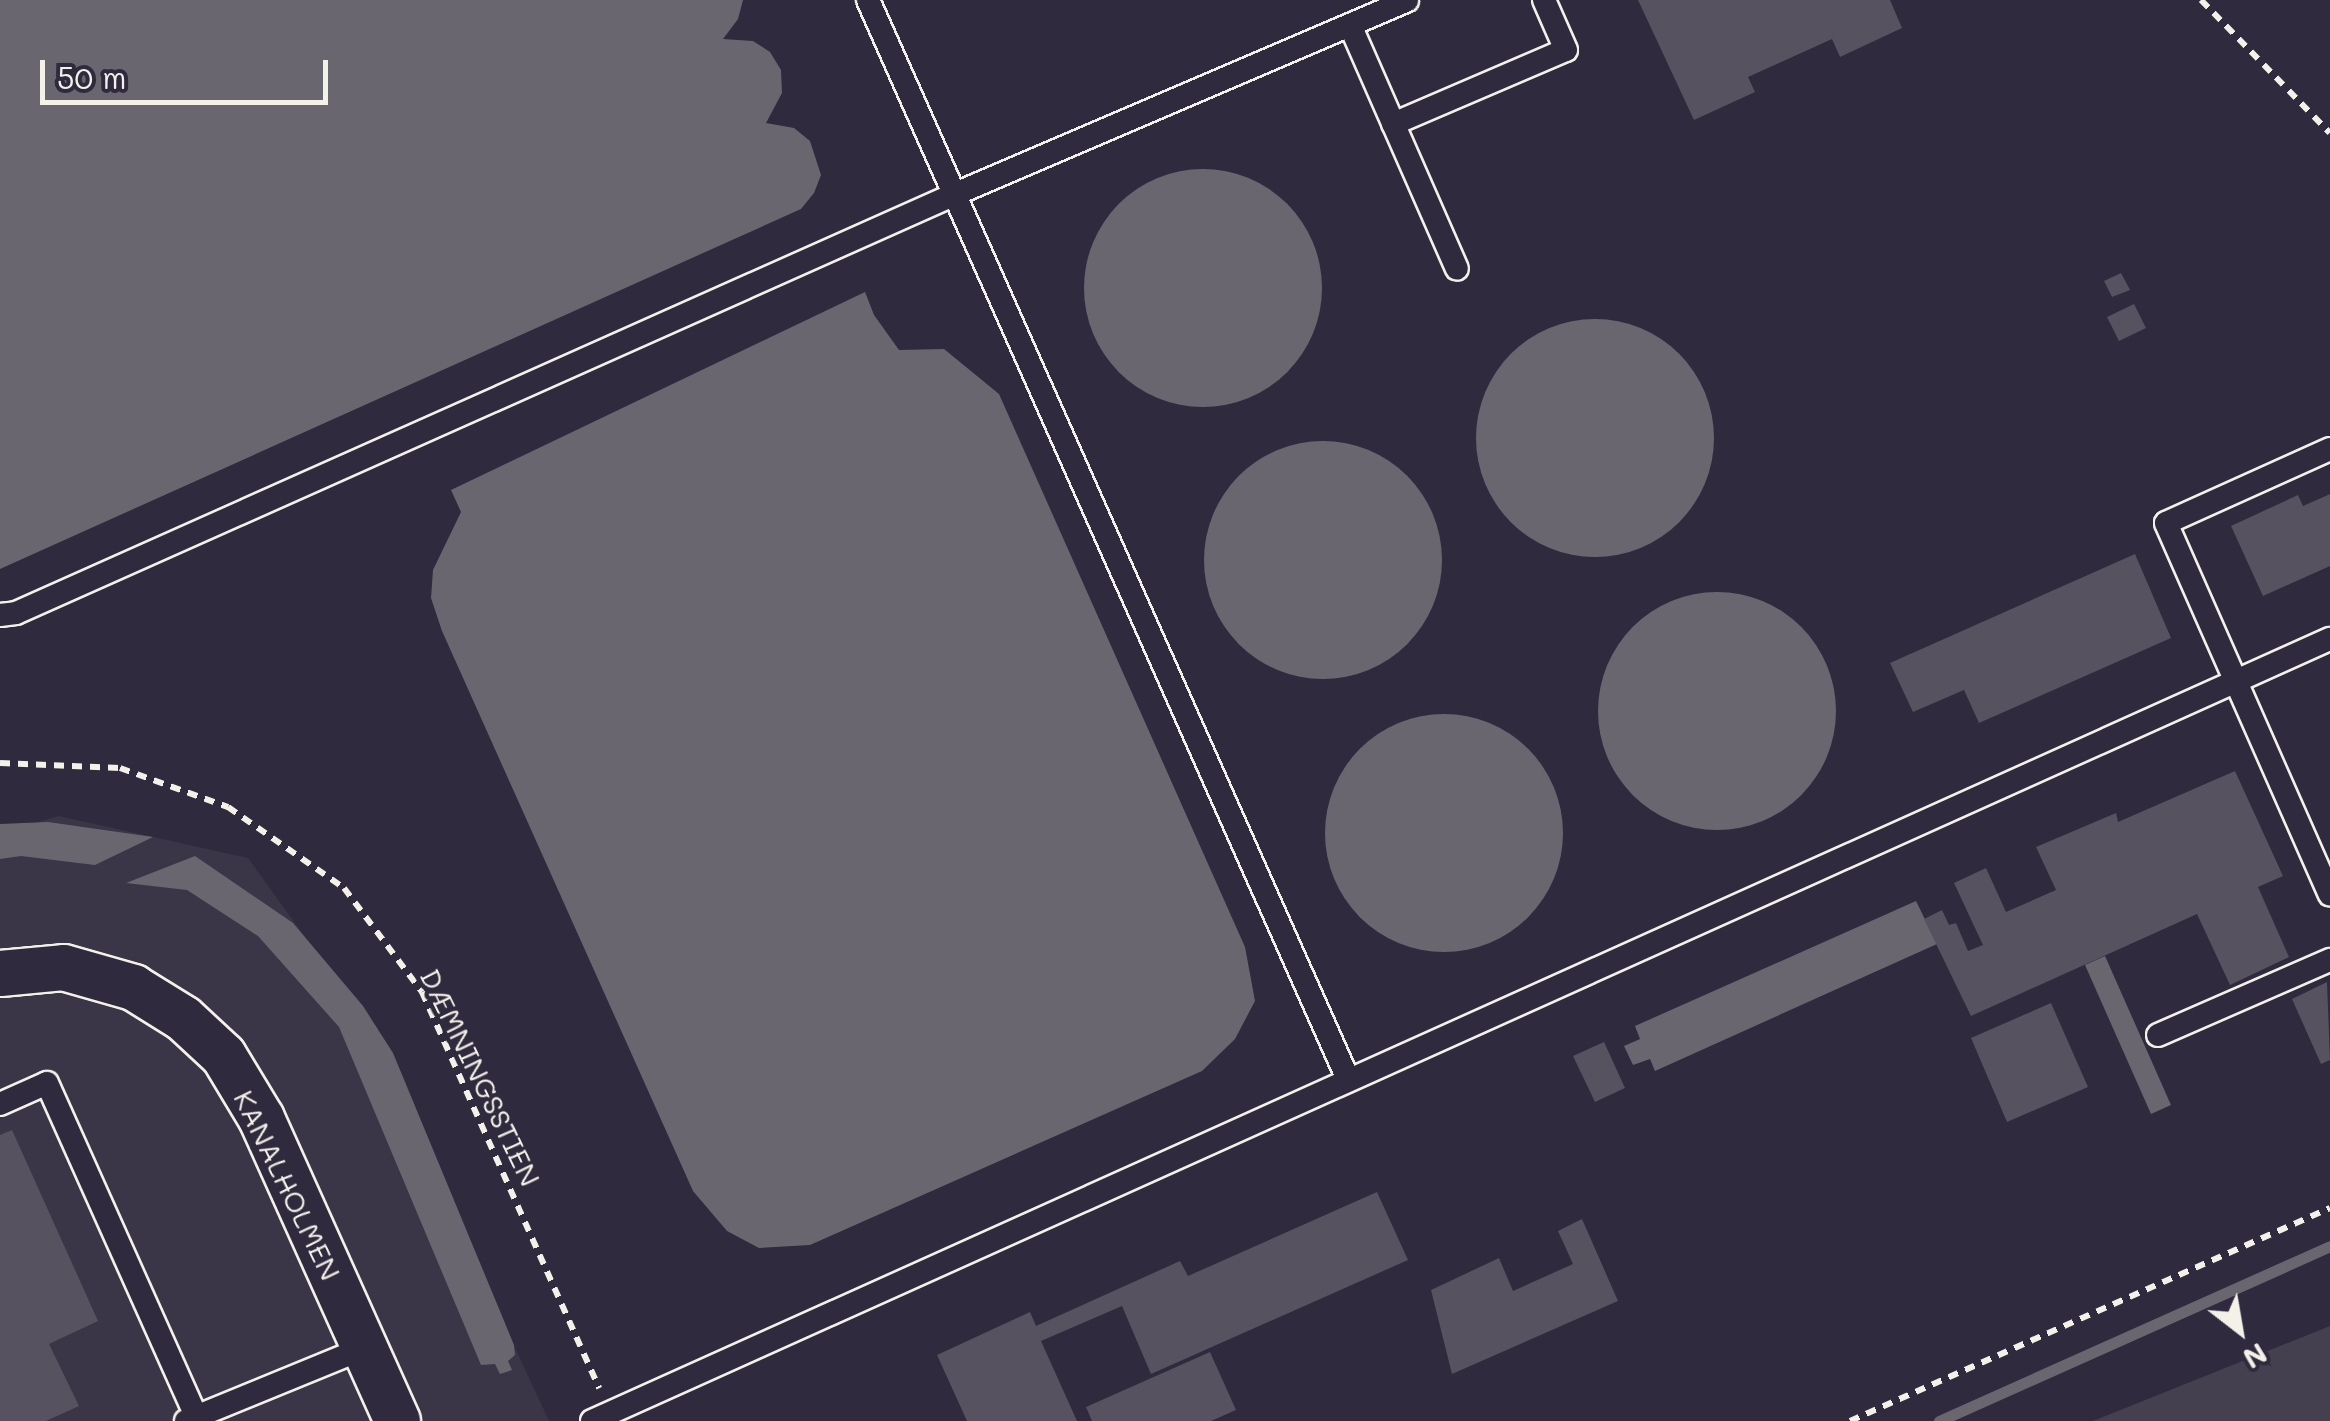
<!DOCTYPE html>
<meta charset="utf-8">
<style>
body{margin:0}
#map{position:relative;width:2330px;height:1421px;overflow:hidden;background:#2f2a3d;font-family:Mali,sans-serif}
div>[style]{position:absolute}
.built>*{inset:0;background:#3b3647}
.green>*{inset:0;background:#454050}
.water>*{inset:0;background:#6a6670}
.round{border-radius:50%}
.stream>*{height:11px;margin:-5.5px;padding:0 5.5px;transform-origin:5.5px;border-radius:5.5px;background:#6a6670}
.building>*{inset:0;background:#56525f}
.path>*{height:6px;margin-top:-3px;transform-origin:0;background:repeating-linear-gradient(90deg,#f4f1e8 0 10px,transparent 0 18px)}
.roads{filter:drop-shadow(2px 0 #f4f1e8) drop-shadow(-2px 0 #f4f1e8) drop-shadow(0 2px #f4f1e8) drop-shadow(0 -2px #f4f1e8)}
.service>*{height:22px;margin:-11px;padding:0 11px;transform-origin:11px;border-radius:11px;background:#2f2a3d}
.minor>*{height:45px;margin:-22.5px;padding:0 22.5px;transform-origin:22.5px;border-radius:22.5px;background:#2f2a3d}
span{translate:-50% -50%;white-space:nowrap;text-align:center;line-height:1.15;-webkit-text-stroke:9px #2f2a3d;paint-order:stroke}
.street-label{font-size:28px;color:#f4f1e8}
.north{position:absolute;left:2190px;top:1281px;width:100px;height:100px;-webkit-text-stroke:8px #2f2a3d;paint-order:stroke;rotate:149deg;font-size:28px;font-weight:700;line-height:40px;text-align:center;color:#f4f1e8}
.north::after{content:'';display:block;margin:auto;width:35px;height:45px;background:#f4f1e8;clip-path:polygon(50% 0,100% 100%,50% 72%,0 100%)}
.scale{position:absolute;left:40px;top:60px;width:288px;height:45px;box-sizing:border-box;border:5px solid #f4f1e8;border-top:0;padding-left:12px;font-size:30px;line-height:35px;white-space:nowrap;color:#f4f1e8;-webkit-text-stroke:8px #2f2a3d;paint-order:stroke}
</style>
<div id="map">
<div class="built">
<div style="clip-path:polygon(59px 816px,248px 858px,361px 1015px,549px 1421px,0 1421px,0 833px)"></div>
</div>
<div class="green">
<div style="clip-path:polygon(2330px 1326px,2330px 1421px,2093px 1421px)"></div>
</div>
<div class="water">
<div style="clip-path:polygon(0 0,743px 0,738px 19px,723px 39px,753px 41px,770px 52px,781px 70px,782px 93px,766px 123px,794px 128px,810px 141px,821px 175px,814px 193px,801px 209px,0 569px)"></div>
<div class="round" style="left:1084px;top:169px;width:238px;height:238px"></div>
<div style="clip-path:polygon(865px 292px,874px 315px,899px 350px,944px 349px,999px 394px,1245px 947px,1255px 1001px,1235px 1039px,1202px 1071px,810px 1245px,759px 1248px,727px 1231px,693px 1191px,442px 631px,431px 598px,433px 570px,461px 512px,451px 490px)"></div>
<div class="round" style="left:1476px;top:319px;width:238px;height:238px"></div>
<div class="round" style="left:1204px;top:441px;width:238px;height:238px"></div>
<div class="round" style="left:1598px;top:592px;width:238px;height:238px"></div>
<div class="round" style="left:1325px;top:714px;width:238px;height:238px"></div>
<div style="clip-path:polygon(48px 822px,153px 837px,95px 865px,21px 856px,0 859px,0 824px)"></div>
<div style="clip-path:polygon(195px 856px,293px 923px,363px 1006px,393px 1053px,514px 1345px,515px 1355px,508px 1361px,512px 1370px,500px 1374px,495px 1364px,481px 1365px,339px 1027px,258px 936px,187px 890px,126px 883px)"></div>
<div style="clip-path:polygon(1916px 901px,1937px 944px,1655px 1071px,1650px 1059px,1633px 1065px,1624px 1046px,1640px 1039px,1635px 1026px)"></div>
<div style="clip-path:polygon(2105px 956px,2171px 1105px,2151px 1114px,2085px 965px)"></div>
</div>
<div class="stream">
<div style="left:1939px;top:1421px;width:428px;rotate:-24.1deg"></div>
</div>
<div class="building">
<div style="clip-path:polygon(1638px 0,1890px 0,1902px 28px,1840px 57px,1832px 39px,1748px 77px,1755px 92px,1694px 120px)"></div>
<div style="clip-path:polygon(2121px 273px,2130px 290px,2112px 297px,2104px 281px)"></div>
<div style="clip-path:polygon(2134px 304px,2146px 328px,2119px 341px,2107px 317px)"></div>
<div style="clip-path:polygon(2330px 494px,2330px 566px,2263px 596px,2231px 526px,2298px 495px,2303px 506px)"></div>
<div style="clip-path:polygon(2135px 554px,2171px 638px,1979px 723px,1964px 690px,1913px 712px,1890px 663px)"></div>
<div style="clip-path:polygon(2235px 771px,2283px 876px,2258px 887px,2289px 957px,2230px 985px,2197px 914px,1971px 1016px,1924px 919px,1942px 910px,1949px 925px,1956px 923px,1968px 951px,1983px 945px,1954px 883px,1986px 868px,2006px 912px,2056px 890px,2036px 847px,2116px 813px,2118px 822px)"></div>
<div style="clip-path:polygon(2327px 982px,2330px 1060px,2321px 1064px,2292px 999px)"></div>
<div style="clip-path:polygon(2051px 1003px,2088px 1087px,2007px 1122px,1971px 1038px)"></div>
<div style="clip-path:polygon(1604px 1042px,1625px 1088px,1595px 1102px,1573px 1056px)"></div>
<div style="clip-path:polygon(12px 1130px,98px 1321px,49px 1344px,79px 1406px,46px 1421px,0 1421px,0 1135px)"></div>
<div style="clip-path:polygon(1377px 1192px,1408px 1260px,1151px 1374px,1122px 1306px,1041px 1341px,1077px 1421px,967px 1421px,937px 1355px,1030px 1312px,1036px 1326px,1180px 1261px,1188px 1276px)"></div>
<div style="clip-path:polygon(1582px 1219px,1618px 1301px,1452px 1374px,1431px 1290px,1499px 1258px,1513px 1291px,1573px 1264px,1558px 1231px)"></div>
<div style="clip-path:polygon(1210px 1352px,1236px 1410px,1211px 1421px,1092px 1421px,1086px 1407px)"></div>
</div>
<div class="path">
<div style="left:2201px;top:0;width:185px;rotate:45.9deg"></div>
<div style="left:0;top:763px;width:120px;rotate:2.4deg"></div>
<div style="left:120px;top:768px;width:115px;rotate:19.9deg"></div>
<div style="left:228px;top:807px;width:141px;rotate:34.9deg"></div>
<div style="left:344px;top:888px;width:130px;rotate:53.1deg"></div>
<div style="left:422px;top:992px;width:434px;rotate:65.9deg"></div>
<div style="left:1850px;top:1421px;width:525px;rotate:-23.93deg"></div>
</div>
<div class="roads">
<div class="service">
<div style="left:868px;top:0;width:1181px;rotate:66.02deg"></div>
<div style="left:1350px;top:25px;width:266px;rotate:66.3deg"></div>
<div style="left:1393px;top:124px;width:188px;rotate:-23.2deg"></div>
<div style="left:1566px;top:50px;width:55px;rotate:-113.7deg"></div>
<div style="left:2330px;top:449px;width:180px;rotate:155.7deg"></div>
<div style="left:2166px;top:523px;width:406px;rotate:66.2deg"></div>
<div style="left:0;top:615px;width:16px;rotate:-7deg"></div>
<div style="left:16px;top:613px;width:1026px;rotate:-24.04deg"></div>
<div style="left:953px;top:195px;width:494px;rotate:-23.2deg"></div>
<div style="left:2158px;top:1035px;width:188px;rotate:-23.6deg"></div>
<div style="left:0;top:1104px;width:51px;rotate:-24.1deg"></div>
<div style="left:47px;top:1083px;width:370px;rotate:65.9deg"></div>
<div style="left:186px;top:1421px;width:192px;rotate:-22.3deg"></div>
<div style="left:592px;top:1421px;width:1906px;rotate:-24.23deg"></div>
</div>
<div class="minor">
<div style="left:0;top:973px;width:63px;rotate:-5.4deg"></div>
<div style="left:63px;top:967px;width:73px;rotate:15.9deg"></div>
<div style="left:133px;top:987px;width:59px;rotate:31.8deg"></div>
<div style="left:183px;top:1018px;width:54px;rotate:42.8deg"></div>
<div style="left:223px;top:1055px;width:74px;rotate:58.9deg"></div>
<div style="left:261px;top:1118px;width:332px;rotate:65.8deg"></div>
</div>
</div>
<div class="street-label">
<span style="left:481px;top:1077px;rotate:64deg">DÆMNINGSSTIEN</span>
<span style="left:288px;top:1185px;rotate:64deg">KANALHOLMEN</span>
</div>
<div class="north">N</div>
<div class="scale">50 m</div>
</div>
